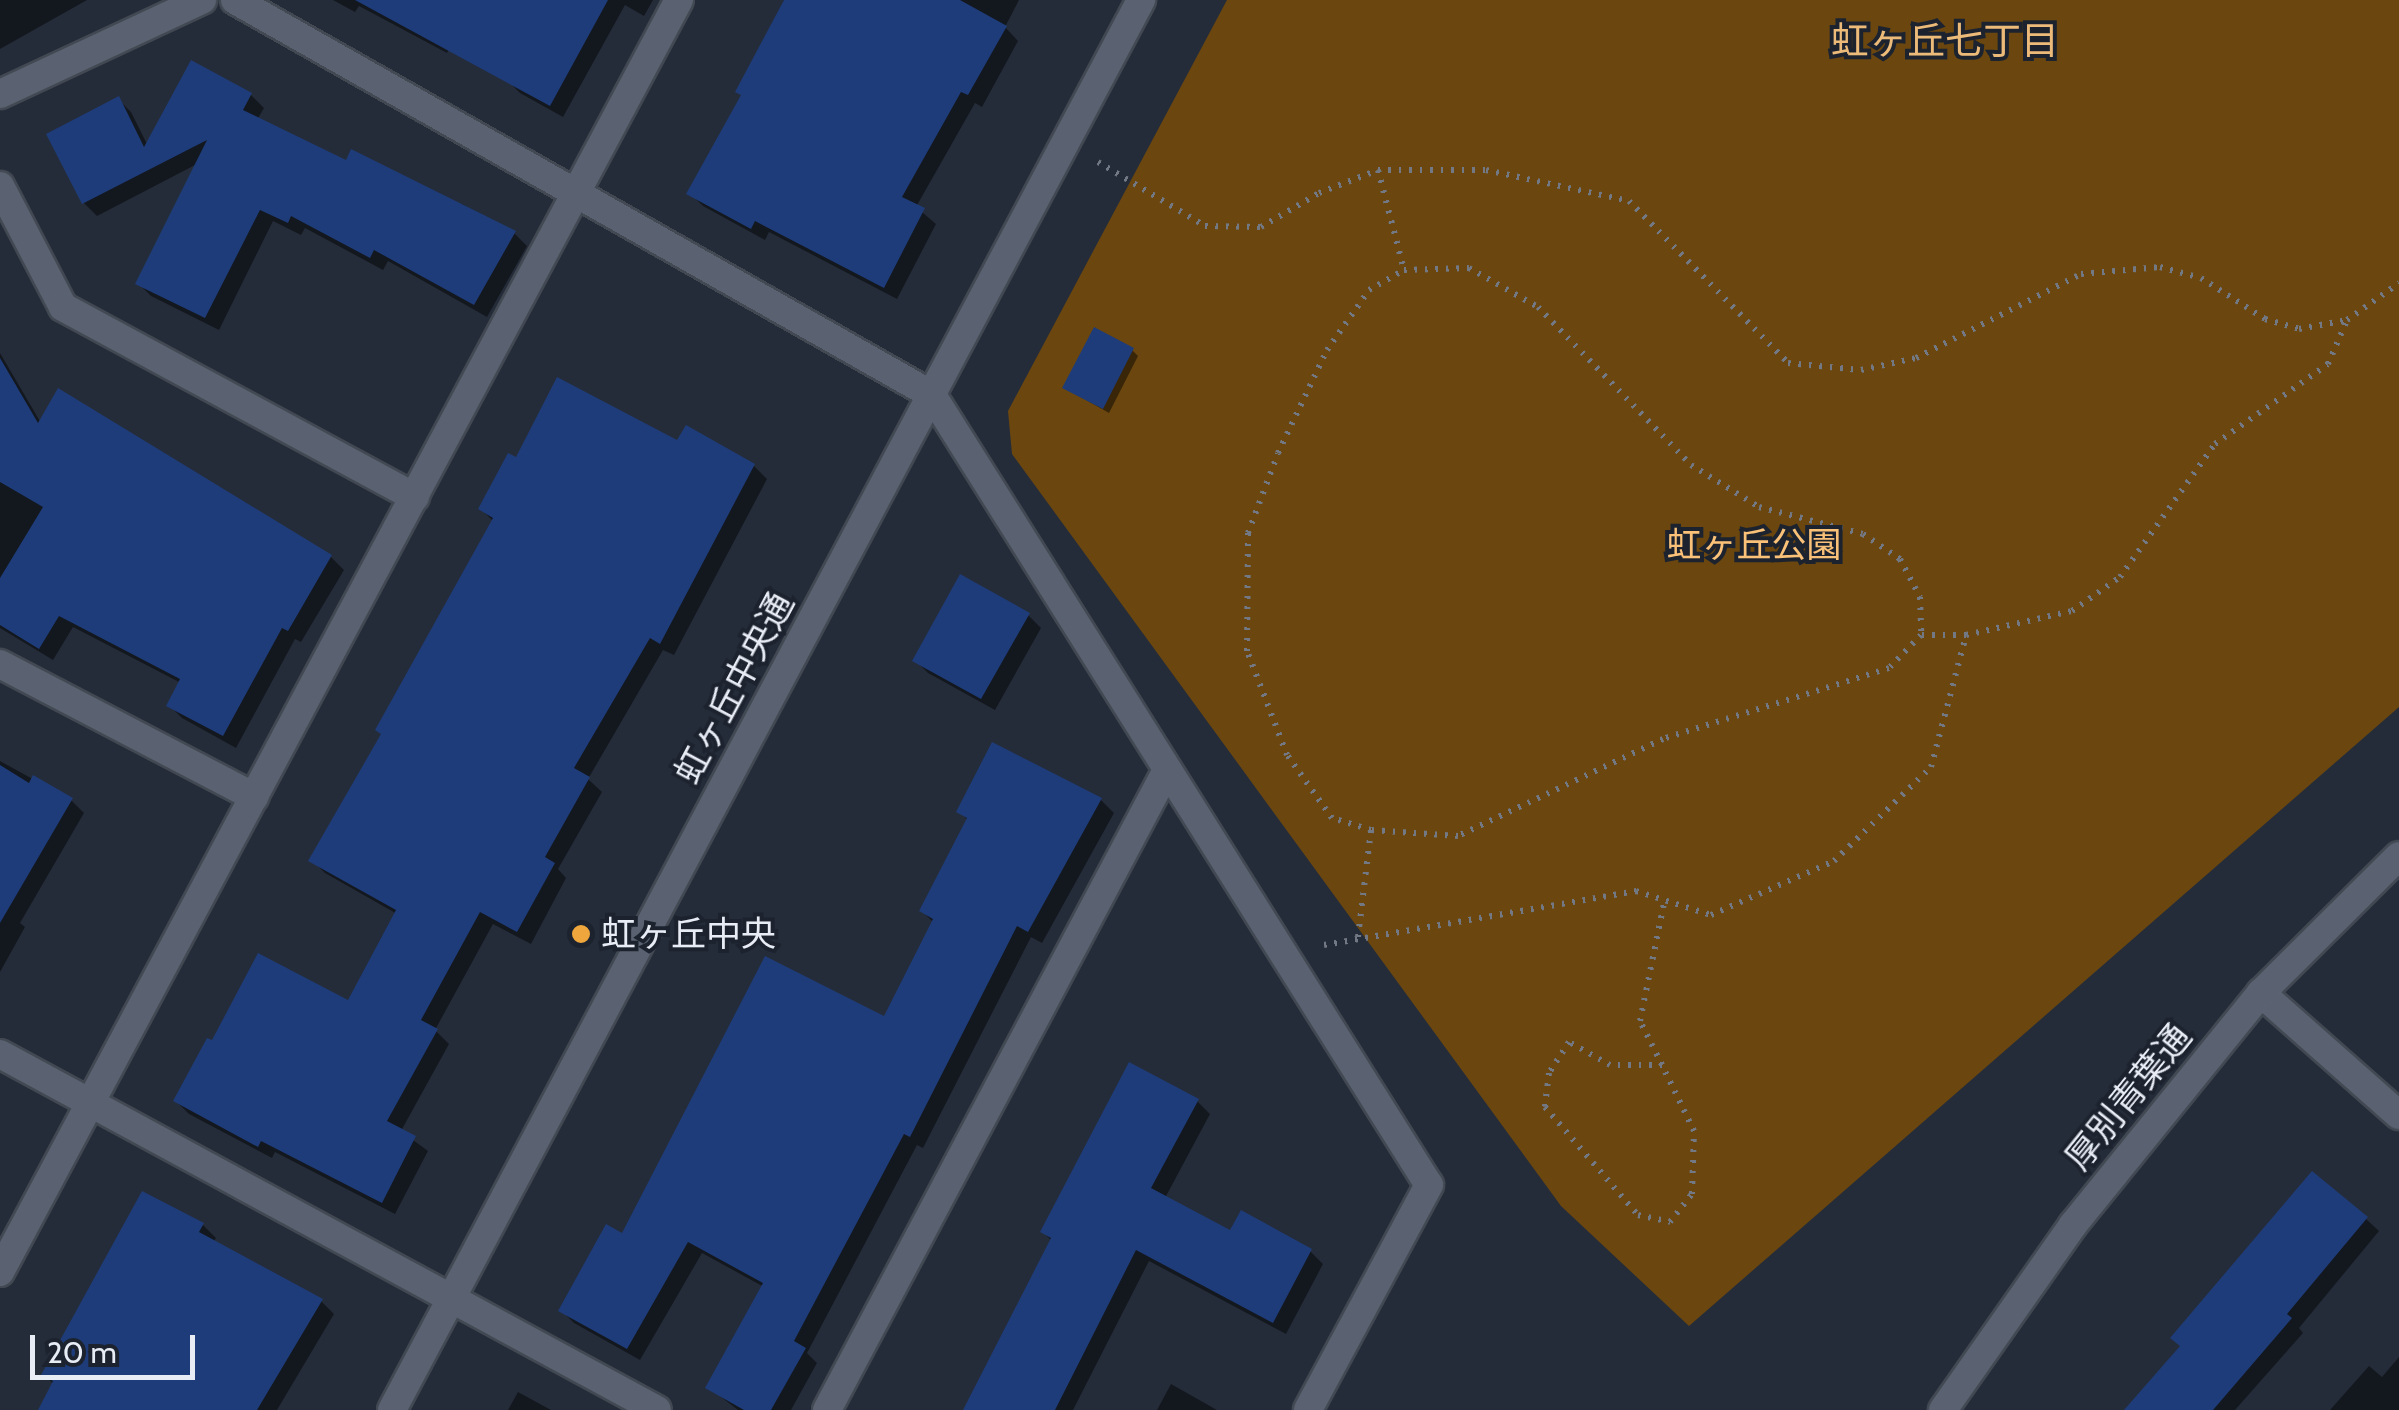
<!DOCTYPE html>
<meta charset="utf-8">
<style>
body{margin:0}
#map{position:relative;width:2399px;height:1410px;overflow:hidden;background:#252c39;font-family:Cabin,"Noto Sans JP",sans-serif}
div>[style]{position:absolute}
.green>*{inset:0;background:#6b470f}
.shadow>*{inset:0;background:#0007}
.building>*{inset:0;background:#1e3c79}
.path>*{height:6px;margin-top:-3px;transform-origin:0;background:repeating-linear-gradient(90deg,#727884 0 2.5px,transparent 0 10.5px)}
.roads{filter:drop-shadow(2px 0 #424953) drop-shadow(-2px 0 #424953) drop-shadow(0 2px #424953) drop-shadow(0 -2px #424953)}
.minor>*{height:28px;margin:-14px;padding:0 14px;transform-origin:14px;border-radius:14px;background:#5a6271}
.tertiary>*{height:28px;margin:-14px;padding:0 14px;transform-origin:14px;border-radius:14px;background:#5a6271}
.dots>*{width:28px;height:28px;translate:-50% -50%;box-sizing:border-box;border:5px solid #1c232f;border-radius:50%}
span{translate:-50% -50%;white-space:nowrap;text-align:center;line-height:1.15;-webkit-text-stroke:8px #1c232f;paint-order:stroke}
.park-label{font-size:35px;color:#fac178}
.street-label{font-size:35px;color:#e8ecf5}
.poi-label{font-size:35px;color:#e8ecf5}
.left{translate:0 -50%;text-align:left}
.neighbourhood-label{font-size:38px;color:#ecba79}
.scale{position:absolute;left:30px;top:1335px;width:165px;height:45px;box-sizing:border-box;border:5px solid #e8ecf5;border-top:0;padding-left:12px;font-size:30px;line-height:35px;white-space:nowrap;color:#e8ecf5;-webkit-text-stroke:8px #1c232f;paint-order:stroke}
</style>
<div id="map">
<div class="green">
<div style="clip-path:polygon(1227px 0,2399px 0,2399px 707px,1689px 1326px,1561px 1206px,1012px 454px,1008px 411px)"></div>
</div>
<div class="shadow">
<div style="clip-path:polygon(0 0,87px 0,0 49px)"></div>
<div style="clip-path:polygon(333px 0,475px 0,447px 53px,359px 6px,355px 12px)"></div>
<div style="clip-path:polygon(551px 0,653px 0,644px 16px,625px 5px,563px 117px,520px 93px,507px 80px)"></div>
<div style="clip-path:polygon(784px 0,1019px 0,1005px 27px,1018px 41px,982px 107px,975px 103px,916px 207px,936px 224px,897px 299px,769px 232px,765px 240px,703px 206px,690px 193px,743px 97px)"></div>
<div style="clip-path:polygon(251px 95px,264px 108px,257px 120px,363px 171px,460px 209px,462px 204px,514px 233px,527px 246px,487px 317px,388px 261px,383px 270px,305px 228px,301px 235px,273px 221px,219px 330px,151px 296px,138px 283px,197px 164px,97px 216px,84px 203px,118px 99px,131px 112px,148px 146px)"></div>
<div style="clip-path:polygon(1132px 350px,1138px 356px,1109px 413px,1065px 388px)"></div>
<div style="clip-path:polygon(0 353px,41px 423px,331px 557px,344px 570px,301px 642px,295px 639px,236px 748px,182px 718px,169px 705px,181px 683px,73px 627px,53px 660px,0 628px)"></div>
<div style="clip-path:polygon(678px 444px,754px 466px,767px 479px,674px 655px,663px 650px,588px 779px,602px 792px,558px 869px,566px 878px,531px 944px,493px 924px,435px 1030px,449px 1044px,401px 1131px,428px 1151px,395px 1214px,275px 1152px,272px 1158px,189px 1114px,176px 1101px,213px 1044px,349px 1004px,397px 914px,325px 873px,312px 860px,384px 735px,494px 522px,481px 509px,517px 460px)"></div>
<div style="clip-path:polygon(1028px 615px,1041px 628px,995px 710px,928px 673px,915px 660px)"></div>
<div style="clip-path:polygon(994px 746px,1101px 800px,1114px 813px,1042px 943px,1031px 937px,923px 1148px,917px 1145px,807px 1353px,817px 1363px,791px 1410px,738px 1410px,708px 1387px,764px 1287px,702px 1253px,640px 1360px,574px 1323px,561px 1310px,623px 1236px,885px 1020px,934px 923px,922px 911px,969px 821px,960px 812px)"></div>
<div style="clip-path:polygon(0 761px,71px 800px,84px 813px,20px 923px,25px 927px,0 972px)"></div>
<div style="clip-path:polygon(1197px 1101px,1210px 1114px,1165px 1198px,1231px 1233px,1310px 1251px,1323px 1264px,1286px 1334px,1149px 1261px,1073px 1410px,965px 1410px,1052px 1241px,1043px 1232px)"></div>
<div style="clip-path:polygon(2366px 1219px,2379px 1231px,2299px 1328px,2303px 1333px,2235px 1410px,2127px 1410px)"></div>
<div style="clip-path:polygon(203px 1225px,216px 1238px,213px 1242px,321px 1301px,334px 1314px,277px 1410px,41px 1410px,54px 1385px,44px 1374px)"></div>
<div style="clip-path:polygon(2399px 1357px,2399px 1410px,2330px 1410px,2369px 1366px,2382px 1377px)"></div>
<div style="clip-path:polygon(1171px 1384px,1217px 1410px,1157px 1410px)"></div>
<div style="clip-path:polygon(518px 1392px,551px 1410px,508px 1410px)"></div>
</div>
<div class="building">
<div style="clip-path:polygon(355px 0,608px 0,550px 106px)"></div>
<div style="clip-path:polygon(784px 0,960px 0,1007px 26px,968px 95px,961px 92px,902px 197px,925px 208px,884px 288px,755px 221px,751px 229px,686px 194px,741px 95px,735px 92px)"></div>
<div style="clip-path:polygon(191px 60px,252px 93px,243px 110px,346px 160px,351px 149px,516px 231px,474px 305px,374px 250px,370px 258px,291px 216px,288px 223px,260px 210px,205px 318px,135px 284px,207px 140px,82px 204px,46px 134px,119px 96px,144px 147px)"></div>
<div style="clip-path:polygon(1094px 327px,1134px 348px,1103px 409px,1062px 388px)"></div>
<div style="clip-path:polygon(0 358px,38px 423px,58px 388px,332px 555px,288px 631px,282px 628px,223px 736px,166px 706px,180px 679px,59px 616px,39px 649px,0 625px,0 578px,43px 507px,0 482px)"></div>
<div style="clip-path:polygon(557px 377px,677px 440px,686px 425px,755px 464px,660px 644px,650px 638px,574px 768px,590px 777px,545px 857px,555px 863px,517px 932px,480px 912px,421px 1020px,438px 1029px,387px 1121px,416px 1136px,382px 1203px,261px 1141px,258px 1147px,173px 1101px,207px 1038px,212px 1040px,258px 953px,348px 1000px,396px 910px,308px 861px,381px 734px,375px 730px,493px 518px,478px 509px,508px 453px,516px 457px)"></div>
<div style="clip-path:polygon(960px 574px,1030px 613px,981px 699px,912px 661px)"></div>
<div style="clip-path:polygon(992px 742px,1102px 798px,1028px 932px,1017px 926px,910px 1137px,904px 1134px,794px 1341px,806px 1348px,771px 1410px,744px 1410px,705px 1388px,763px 1283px,688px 1242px,627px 1349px,558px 1311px,606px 1224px,622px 1233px,765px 956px,884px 1016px,933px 919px,919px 911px,967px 818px,956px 812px)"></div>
<div style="clip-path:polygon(0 765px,29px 783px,33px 775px,73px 798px,0 923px)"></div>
<div style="clip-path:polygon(1129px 1062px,1199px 1099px,1151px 1188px,1230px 1230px,1241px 1210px,1312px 1249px,1273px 1323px,1136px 1250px,1055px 1410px,963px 1410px,1051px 1238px,1040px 1232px)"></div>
<div style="clip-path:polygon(2312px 1171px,2368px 1217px,2287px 1314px,2292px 1318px,2213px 1410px,2124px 1410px,2180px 1346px,2170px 1338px)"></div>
<div style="clip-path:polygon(142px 1191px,204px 1223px,199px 1232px,323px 1299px,257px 1410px,38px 1410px,53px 1381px,41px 1375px)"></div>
</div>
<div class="path">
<div style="left:1098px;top:162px;width:125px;rotate:30.9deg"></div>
<div style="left:1205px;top:226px;width:56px;rotate:1deg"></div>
<div style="left:1261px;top:227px;width:67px;rotate:-30.4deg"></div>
<div style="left:1319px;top:193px;width:63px;rotate:-21.3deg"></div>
<div style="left:1378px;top:170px;width:108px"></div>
<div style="left:1486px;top:170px;width:146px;rotate:12.2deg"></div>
<div style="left:1629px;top:201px;width:227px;rotate:45.5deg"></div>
<div style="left:1788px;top:363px;width:73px;rotate:5.5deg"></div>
<div style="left:1861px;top:370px;width:56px;rotate:-12.3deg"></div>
<div style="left:1916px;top:358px;width:185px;rotate:-27deg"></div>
<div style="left:2081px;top:274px;width:79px;rotate:-5.1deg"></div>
<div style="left:2160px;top:267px;width:42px;rotate:15deg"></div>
<div style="left:2201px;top:278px;width:76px;rotate:32.6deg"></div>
<div style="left:2265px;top:319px;width:35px;rotate:16deg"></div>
<div style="left:2299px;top:329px;width:49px;rotate:-10.6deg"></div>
<div style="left:2347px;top:320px;width:64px;rotate:-35.4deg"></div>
<div style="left:1378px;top:170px;width:103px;rotate:75.4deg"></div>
<div style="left:1404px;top:270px;width:65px;rotate:-1.8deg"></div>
<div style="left:1469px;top:268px;width:79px;rotate:29.5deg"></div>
<div style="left:1538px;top:307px;width:220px;rotate:45.9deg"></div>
<div style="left:1691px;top:465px;width:80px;rotate:31.7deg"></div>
<div style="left:1759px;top:507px;width:107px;rotate:14.6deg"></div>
<div style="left:1863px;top:534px;width:45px;rotate:34deg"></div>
<div style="left:1900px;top:559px;width:43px;rotate:62.2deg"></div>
<div style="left:1920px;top:597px;width:38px;rotate:88deg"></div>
<div style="left:1921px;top:635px;width:46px;rotate:134.1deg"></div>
<div style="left:1889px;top:668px;width:237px;rotate:162.6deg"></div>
<div style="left:1663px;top:739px;width:227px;rotate:154.7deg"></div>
<div style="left:1458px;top:836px;width:87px;rotate:-176.1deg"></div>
<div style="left:1371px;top:830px;width:41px;rotate:-162.9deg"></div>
<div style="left:1332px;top:818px;width:77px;rotate:-125.5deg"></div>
<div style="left:1287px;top:755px;width:111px;rotate:-111deg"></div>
<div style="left:1247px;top:651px;width:118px;rotate:-89.5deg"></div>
<div style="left:1248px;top:533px;width:85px;rotate:-69.4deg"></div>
<div style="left:1278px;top:453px;width:114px;rotate:-64.6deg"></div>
<div style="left:1327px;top:350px;width:73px;rotate:-55deg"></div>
<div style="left:1369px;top:290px;width:40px;rotate:-29.7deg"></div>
<div style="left:1966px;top:635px;width:109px;rotate:-12.8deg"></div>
<div style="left:2072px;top:611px;width:59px;rotate:-35.3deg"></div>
<div style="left:2120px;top:577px;width:163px;rotate:-54.5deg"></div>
<div style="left:2215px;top:444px;width:138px;rotate:-35.3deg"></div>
<div style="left:2328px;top:364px;width:48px;rotate:-66.6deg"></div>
<div style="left:1358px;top:937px;width:108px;rotate:-83.1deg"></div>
<div style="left:1324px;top:945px;width:317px;rotate:-9.8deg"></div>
<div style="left:1636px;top:891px;width:79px;rotate:17.7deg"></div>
<div style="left:1711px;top:915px;width:134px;rotate:-23.7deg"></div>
<div style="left:1834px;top:861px;width:135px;rotate:-44.1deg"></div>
<div style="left:1931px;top:767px;width:137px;rotate:-75.1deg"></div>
<div style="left:1966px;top:635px;width:45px;rotate:180deg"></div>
<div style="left:1662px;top:1065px;width:52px;rotate:180deg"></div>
<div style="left:1610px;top:1065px;width:47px;rotate:-150.7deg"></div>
<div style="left:1569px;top:1042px;width:37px;rotate:123deg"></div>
<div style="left:1549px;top:1073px;width:34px;rotate:97deg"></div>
<div style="left:1545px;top:1107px;width:143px;rotate:49.3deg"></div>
<div style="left:1638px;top:1215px;width:33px;rotate:12deg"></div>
<div style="left:1670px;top:1222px;width:36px;rotate:-52deg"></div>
<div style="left:1692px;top:1194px;width:63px;rotate:-88.2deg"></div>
<div style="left:1694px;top:1131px;width:73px;rotate:-115.9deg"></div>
<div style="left:1662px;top:1065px;width:49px;rotate:-116.6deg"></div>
<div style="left:1640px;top:1021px;width:120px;rotate:-78.5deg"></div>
</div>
<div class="roads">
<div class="minor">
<div style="left:235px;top:0;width:801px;rotate:29.54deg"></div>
<div style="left:932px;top:395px;width:933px;rotate:57.83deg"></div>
<div style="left:1429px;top:1185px;width:255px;rotate:118.3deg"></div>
<div style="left:0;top:94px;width:223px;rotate:-25deg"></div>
<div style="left:0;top:186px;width:136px;rotate:62.5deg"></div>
<div style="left:63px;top:307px;width:400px;rotate:28.4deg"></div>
<div style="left:0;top:664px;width:287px;rotate:27.6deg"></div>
<div style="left:0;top:1054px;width:747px;rotate:28.45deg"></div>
<div style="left:0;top:1272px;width:1442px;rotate:-61.91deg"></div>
<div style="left:827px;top:1410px;width:722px;rotate:-62.02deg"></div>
</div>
<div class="tertiary">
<div style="left:2261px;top:993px;width:184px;rotate:41.5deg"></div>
<div style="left:392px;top:1410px;width:1597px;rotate:-62.02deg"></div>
<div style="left:1943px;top:1410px;width:226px;rotate:-54.9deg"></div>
<div style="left:2073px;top:1225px;width:299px;rotate:-51deg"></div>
<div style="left:2261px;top:993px;width:194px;rotate:-44.8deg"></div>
</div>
</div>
<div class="dots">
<div style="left:581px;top:934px;background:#efa73d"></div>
</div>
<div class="park-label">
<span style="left:1754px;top:545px">虹ヶ丘公園</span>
</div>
<div class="street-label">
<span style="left:734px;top:688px;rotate:-62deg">虹ヶ丘中央通</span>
<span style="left:2128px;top:1097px;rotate:-51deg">厚別青葉通</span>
</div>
<div class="poi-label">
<span class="left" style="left:601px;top:934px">虹ヶ丘中央</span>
</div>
<div class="neighbourhood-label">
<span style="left:1945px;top:41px">虹ヶ丘七丁目</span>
</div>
<div class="scale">20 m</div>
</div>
